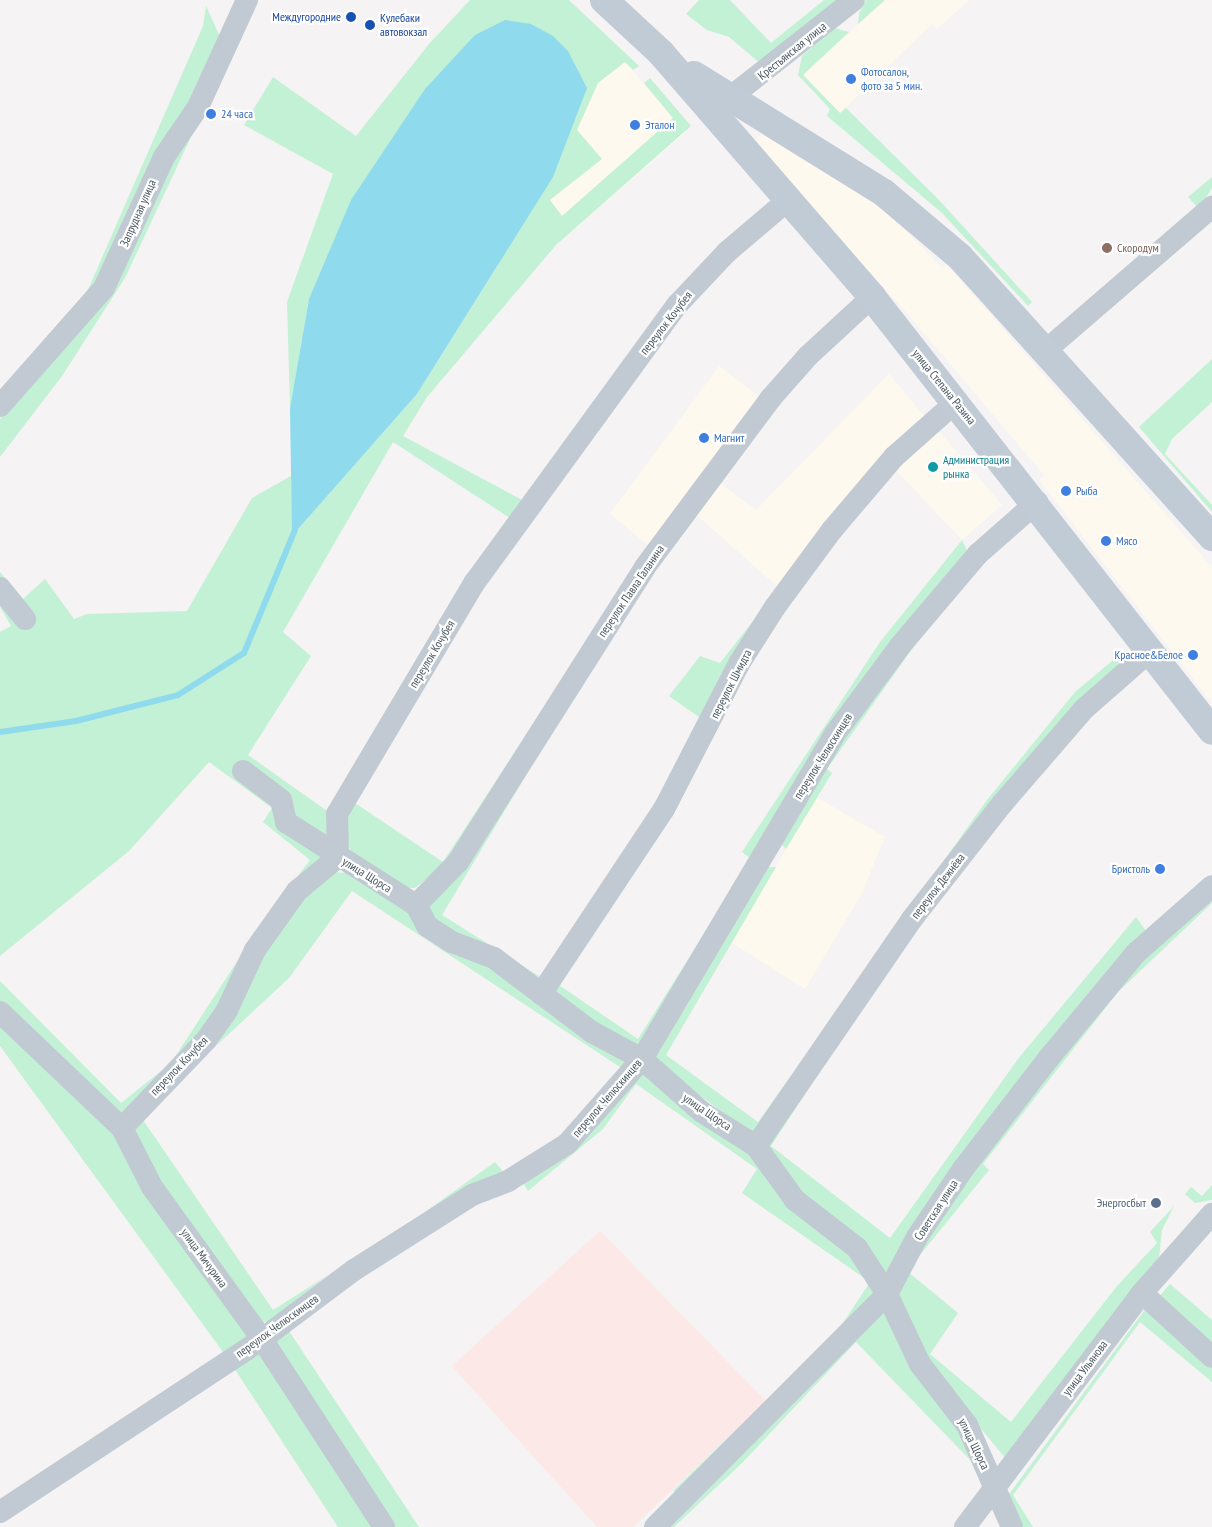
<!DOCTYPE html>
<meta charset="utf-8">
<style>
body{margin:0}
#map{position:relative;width:1212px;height:1527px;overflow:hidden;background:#f5f3f3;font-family:"PT Sans Narrow",sans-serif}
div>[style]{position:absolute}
.commercial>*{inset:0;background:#fdf9ef}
.medical>*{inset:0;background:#fce8e6}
.green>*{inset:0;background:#c3f1d5}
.water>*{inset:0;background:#90daee}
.stream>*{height:6px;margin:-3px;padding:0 3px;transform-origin:3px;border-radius:3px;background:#90daee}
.minor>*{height:22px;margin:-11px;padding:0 11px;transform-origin:11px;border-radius:11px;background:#c1cad2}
.secondary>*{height:28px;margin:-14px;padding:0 14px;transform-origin:14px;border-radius:14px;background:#c1cbd6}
.dots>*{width:14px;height:14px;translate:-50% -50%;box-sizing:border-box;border:2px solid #fff;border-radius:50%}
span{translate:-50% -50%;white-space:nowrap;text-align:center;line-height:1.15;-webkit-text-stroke:4.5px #fff;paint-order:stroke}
.transit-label{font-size:12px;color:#164399}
.right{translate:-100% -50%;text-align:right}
.left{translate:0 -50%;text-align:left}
.street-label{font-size:12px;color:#4a5661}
.shop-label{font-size:12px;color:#366cbe}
.education-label{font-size:12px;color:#785e54}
.culture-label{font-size:12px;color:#0d838f}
.service-label{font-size:12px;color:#4e5e75}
</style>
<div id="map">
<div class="commercial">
<div style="clip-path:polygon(885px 0,969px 0,937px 29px,932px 24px,840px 113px,803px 74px)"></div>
<div style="clip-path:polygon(623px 59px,685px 133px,556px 245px,530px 215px,553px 177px,587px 88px)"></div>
<div style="clip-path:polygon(764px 132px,879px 203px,942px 268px,947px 265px,1212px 567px,1212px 703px,1039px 480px,1044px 475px,900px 305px,751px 144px)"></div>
<div style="clip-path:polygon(719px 366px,760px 397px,649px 546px,610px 514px)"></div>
<div style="clip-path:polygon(889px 374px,927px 419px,779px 588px,694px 513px,717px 481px,756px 510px)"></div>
<div style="clip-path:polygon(939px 431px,1002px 505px,962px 540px,896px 470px)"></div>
<div style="clip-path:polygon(816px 797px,885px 837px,861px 895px,805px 989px,732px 943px)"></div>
</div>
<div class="medical">
<div style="clip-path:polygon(600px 1231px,766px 1401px,633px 1527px,597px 1527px,452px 1366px)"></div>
</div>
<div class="green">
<div style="clip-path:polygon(470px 0,569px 0,639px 66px,633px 70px,625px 62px,598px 83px,577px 130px,602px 159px,550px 200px,562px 216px,673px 118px,644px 83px,650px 78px,691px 126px,556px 245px,427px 397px,403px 436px,522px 500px,510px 518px,393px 442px,283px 632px,311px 656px,248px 755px,330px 813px,332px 845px,276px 804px,326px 859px,294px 881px,310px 860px,263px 822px,272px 808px,209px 762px,129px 851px,0 956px,0 632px,11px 626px,0 607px,0 572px,23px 599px,45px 579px,74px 619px,87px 614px,187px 611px,252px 498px,291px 476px,293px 535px,417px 394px,498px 265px,309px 299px,290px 408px,287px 302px,333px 174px,244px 125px,273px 77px,356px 136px,429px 44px)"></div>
<div style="clip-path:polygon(699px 0,730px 0,771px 43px,824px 0,842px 0,761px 64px,729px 37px,707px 30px,686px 14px)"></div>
<div style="clip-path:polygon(866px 0,885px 0,858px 24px,859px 13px)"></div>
<div style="clip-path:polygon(206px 6px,221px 39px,99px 284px,87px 292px,203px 26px)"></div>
<div style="clip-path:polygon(834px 28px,849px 32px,803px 75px,840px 113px,846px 108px,939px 200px,1032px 302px,1028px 306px,942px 213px,827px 116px,830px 109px,798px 75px,802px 56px)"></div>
<div style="clip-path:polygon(205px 107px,125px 278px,62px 376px,0 457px,0 419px,111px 291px,170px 161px)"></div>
<div style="clip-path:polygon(1212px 177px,1212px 188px,1199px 209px,1188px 197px)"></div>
<div style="clip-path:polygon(1212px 359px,1212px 402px,1172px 439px,1165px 454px,1212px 505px,1212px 512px,1139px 427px)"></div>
<div style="clip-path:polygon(962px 540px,969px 554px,892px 643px,638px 1051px,550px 992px,556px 983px,638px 1039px,751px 859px,742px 852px,880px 642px)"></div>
<div style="clip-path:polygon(649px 546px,453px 858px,415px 888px,399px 888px,358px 861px,348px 846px,345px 820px,352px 801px,443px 862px)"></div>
<div style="clip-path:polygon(779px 588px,706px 722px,669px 696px,700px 656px,720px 663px)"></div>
<div style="clip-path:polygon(623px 614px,442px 915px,542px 978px,540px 987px,455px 939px,424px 906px)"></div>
<div style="clip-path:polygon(922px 635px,827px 769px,832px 773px,786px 849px,780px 843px,841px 738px)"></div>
<div style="clip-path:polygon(1118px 656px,1126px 666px,1078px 706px,757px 1138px,650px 1058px,765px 867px,776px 867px,666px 1055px,758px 1122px,987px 800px,1075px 692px)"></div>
<div style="clip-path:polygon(333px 872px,348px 873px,491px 963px,627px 1063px,620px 1067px,352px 891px,289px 978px,217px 1045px,263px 954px,305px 897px)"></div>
<div style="clip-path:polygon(1212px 892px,1212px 903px,1118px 992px,983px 1164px,989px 1170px,907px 1271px,958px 1313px,930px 1354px,1011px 1422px,1117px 1286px,1157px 1243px,1150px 1232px,1174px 1206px,1162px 1230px,1159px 1258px,1006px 1459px,925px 1361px,895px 1296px,921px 1240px,1137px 959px)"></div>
<div style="clip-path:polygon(1136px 917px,1146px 931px,888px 1276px,800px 1196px,763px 1147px,912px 930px,771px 1146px,890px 1238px,1018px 1059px)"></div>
<div style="clip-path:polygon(249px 943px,222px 1006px,200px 1037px,122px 1116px,0 1001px,0 981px,121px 1103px,171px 1063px)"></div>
<div style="clip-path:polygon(0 1020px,116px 1135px,251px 1335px,223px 1352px,0 1046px)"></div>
<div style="clip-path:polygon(643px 1067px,743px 1144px,852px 1253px,880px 1296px,681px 1493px,673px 1491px,839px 1329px,870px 1282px,742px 1193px,757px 1169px,636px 1084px,603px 1129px,528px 1191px,523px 1183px)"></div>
<div style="clip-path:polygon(141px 1117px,273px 1310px,328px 1275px,268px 1322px,258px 1321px,158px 1184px,134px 1132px)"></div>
<div style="clip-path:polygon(495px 1162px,505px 1174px,404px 1227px)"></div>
<div style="clip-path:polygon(1212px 1185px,1212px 1200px,1195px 1203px,1185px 1194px,1191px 1187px,1202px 1196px)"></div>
<div style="clip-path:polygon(1170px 1284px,1212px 1320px,1212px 1350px,1157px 1299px)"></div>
<div style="clip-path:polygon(1149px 1304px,1212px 1363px,1212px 1382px,1140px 1322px,1013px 1495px,1033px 1527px,1019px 1527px,1004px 1501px)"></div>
<div style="clip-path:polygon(881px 1308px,964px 1429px,974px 1464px,856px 1342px,742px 1463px,674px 1527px,662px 1527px)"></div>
<div style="clip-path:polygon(287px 1328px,419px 1527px,390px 1527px,273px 1345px)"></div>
<div style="clip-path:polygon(258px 1348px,378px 1527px,338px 1527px,234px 1368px)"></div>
</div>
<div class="water">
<div style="clip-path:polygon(505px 20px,531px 24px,553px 36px,568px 51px,587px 88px,553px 177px,417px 394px,292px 536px,290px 408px,309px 299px,351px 200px,425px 89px,475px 35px)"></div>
</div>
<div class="stream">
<div style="left:0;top:732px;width:77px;rotate:-8.2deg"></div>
<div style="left:76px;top:721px;width:105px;rotate:-14.3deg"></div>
<div style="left:178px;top:695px;width:78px;rotate:-32.5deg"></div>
<div style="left:244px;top:653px;width:133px;rotate:-67.5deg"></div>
</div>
<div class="minor">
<div style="left:728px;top:99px;width:160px;rotate:-38.2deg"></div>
<div style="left:1045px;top:351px;width:221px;rotate:-40.8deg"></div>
<div style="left:0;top:406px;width:157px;rotate:-48.6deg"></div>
<div style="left:104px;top:288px;width:144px;rotate:-65.4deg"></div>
<div style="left:164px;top:157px;width:60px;rotate:-55.8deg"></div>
<div style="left:198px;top:107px;width:118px;rotate:-65.4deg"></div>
<div style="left:0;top:588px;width:40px;rotate:51deg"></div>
<div style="left:243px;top:771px;width:48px;rotate:37.3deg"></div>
<div style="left:281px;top:800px;width:23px;rotate:77deg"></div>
<div style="left:286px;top:822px;width:154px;rotate:32.6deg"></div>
<div style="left:416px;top:905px;width:24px;rotate:62deg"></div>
<div style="left:427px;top:926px;width:30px;rotate:33deg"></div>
<div style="left:452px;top:942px;width:45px;rotate:20.9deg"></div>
<div style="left:494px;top:958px;width:123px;rotate:37.1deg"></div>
<div style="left:592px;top:1032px;width:57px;rotate:28.4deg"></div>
<div style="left:642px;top:1059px;width:80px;rotate:41.5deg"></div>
<div style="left:702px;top:1112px;width:64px;rotate:32.2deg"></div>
<div style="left:756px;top:1146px;width:67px;rotate:54.2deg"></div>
<div style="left:795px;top:1200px;width:78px;rotate:37.7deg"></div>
<div style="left:857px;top:1248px;width:55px;rotate:56.9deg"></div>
<div style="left:887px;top:1294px;width:77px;rotate:64.8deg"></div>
<div style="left:920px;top:1364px;width:77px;rotate:52.4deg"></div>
<div style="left:967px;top:1425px;width:111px;rotate:66.2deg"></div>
<div style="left:416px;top:905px;width:60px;rotate:-45.7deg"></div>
<div style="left:458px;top:862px;width:349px;rotate:-57.6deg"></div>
<div style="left:645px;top:567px;width:211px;rotate:-53.3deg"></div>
<div style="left:771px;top:398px;width:56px;rotate:-48.6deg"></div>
<div style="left:808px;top:356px;width:87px;rotate:-42.7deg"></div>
<div style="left:541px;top:994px;width:222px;rotate:-56.4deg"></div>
<div style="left:664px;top:809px;width:165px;rotate:-62.7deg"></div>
<div style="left:740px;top:662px;width:65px;rotate:-57.5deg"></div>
<div style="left:775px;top:607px;width:96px;rotate:-53.5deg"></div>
<div style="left:832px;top:530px;width:96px;rotate:-49.7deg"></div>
<div style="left:894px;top:457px;width:83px;rotate:-41.6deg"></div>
<div style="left:0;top:1012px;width:168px;rotate:43.6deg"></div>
<div style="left:122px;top:1128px;width:66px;rotate:63deg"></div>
<div style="left:152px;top:1187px;width:188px;rotate:54.1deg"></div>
<div style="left:262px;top:1339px;width:224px;rotate:57deg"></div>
<div style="left:122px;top:1128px;width:123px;rotate:-46.3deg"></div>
<div style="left:207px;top:1039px;width:35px;rotate:-55deg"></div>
<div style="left:227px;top:1010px;width:66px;rotate:-65deg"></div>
<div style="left:255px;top:950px;width:72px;rotate:-54.6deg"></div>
<div style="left:297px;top:891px;width:53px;rotate:-39.7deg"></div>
<div style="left:338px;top:857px;width:43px;rotate:-91.3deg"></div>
<div style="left:337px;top:814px;width:270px;rotate:-59.3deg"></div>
<div style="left:475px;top:582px;width:344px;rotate:-53.9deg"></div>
<div style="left:678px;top:304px;width:71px;rotate:-46.7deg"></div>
<div style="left:727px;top:252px;width:80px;rotate:-40.4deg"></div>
<div style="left:756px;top:1146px;width:275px;rotate:-55.5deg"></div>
<div style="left:912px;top:919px;width:146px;rotate:-52deg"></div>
<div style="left:1002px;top:804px;width:125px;rotate:-49.2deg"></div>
<div style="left:1084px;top:709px;width:88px;rotate:-41.3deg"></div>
<div style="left:1142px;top:1293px;width:95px;rotate:42.4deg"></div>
<div style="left:0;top:1512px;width:314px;rotate:-33.4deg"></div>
<div style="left:262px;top:1339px;width:115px;rotate:-36.9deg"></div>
<div style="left:354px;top:1270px;width:140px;rotate:-32.4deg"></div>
<div style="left:472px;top:1195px;width:39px;rotate:-21deg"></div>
<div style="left:508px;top:1181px;width:70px;rotate:-32.1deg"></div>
<div style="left:567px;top:1144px;width:113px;rotate:-48.6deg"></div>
<div style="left:642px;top:1059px;width:377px;rotate:-59.3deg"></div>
<div style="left:834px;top:735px;width:111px;rotate:-53.4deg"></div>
<div style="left:900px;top:646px;width:121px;rotate:-49.7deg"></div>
<div style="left:978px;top:554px;width:79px;rotate:-41.4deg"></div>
<div style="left:655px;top:1527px;width:329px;rotate:-45.1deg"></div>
<div style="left:887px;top:1294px;width:64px;rotate:-62.2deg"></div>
<div style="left:917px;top:1237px;width:82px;rotate:-55.9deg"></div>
<div style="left:963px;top:1169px;width:139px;rotate:-52.3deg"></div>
<div style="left:1048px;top:1059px;width:138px;rotate:-50.3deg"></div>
<div style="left:1136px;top:953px;width:101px;rotate:-41.4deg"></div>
<div style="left:965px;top:1527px;width:293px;rotate:-52.9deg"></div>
<div style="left:1142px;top:1293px;width:106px;rotate:-48.5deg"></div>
</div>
<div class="secondary">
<div style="left:604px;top:0;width:78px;rotate:42.9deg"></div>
<div style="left:661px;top:53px;width:323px;rotate:49.1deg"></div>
<div style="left:872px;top:297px;width:551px;rotate:51.92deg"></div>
<div style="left:694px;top:75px;width:224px;rotate:31.8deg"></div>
<div style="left:884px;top:193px;width:99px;rotate:40.1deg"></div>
<div style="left:960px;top:257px;width:377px;rotate:48deg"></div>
</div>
<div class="dots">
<div style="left:351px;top:17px;background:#1a4fb4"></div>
<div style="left:370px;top:25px;background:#1a4fb4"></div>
<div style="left:851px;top:79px;background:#3f7fe0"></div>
<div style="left:211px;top:114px;background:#3f7fe0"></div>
<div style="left:635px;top:125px;background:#3f7fe0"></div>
<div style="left:1107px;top:248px;background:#8d6e63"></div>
<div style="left:704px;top:438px;background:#3f7fe0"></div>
<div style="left:933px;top:467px;background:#0f9aa8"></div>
<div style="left:1066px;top:491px;background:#3f7fe0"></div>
<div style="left:1106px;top:541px;background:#3f7fe0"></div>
<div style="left:1193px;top:655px;background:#3f7fe0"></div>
<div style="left:1160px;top:869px;background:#3f7fe0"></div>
<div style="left:1156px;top:1203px;background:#5c6f8a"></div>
</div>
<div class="transit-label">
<span class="right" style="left:341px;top:17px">Междугородние</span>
<span class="left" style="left:380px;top:25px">Кулебаки<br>автовокзал</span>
</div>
<div class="street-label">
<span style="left:792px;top:51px;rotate:-39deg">Крестьянская улица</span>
<span style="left:138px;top:213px;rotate:-66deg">Запрудная улица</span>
<span style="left:666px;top:323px;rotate:-52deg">переулок Кочубея</span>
<span style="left:944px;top:387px;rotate:51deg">улица Степана Разина</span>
<span style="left:631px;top:591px;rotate:-56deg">переулок Павла Галанина</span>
<span style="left:432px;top:654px;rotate:-59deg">переулок Кочубея</span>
<span style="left:731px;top:684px;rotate:-63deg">переулок Шмидта</span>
<span style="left:823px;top:756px;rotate:-58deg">переулок Челюскинцев</span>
<span style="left:367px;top:875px;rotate:32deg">улица Щорса</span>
<span style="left:938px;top:886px;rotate:-52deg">переулок Дежнёва</span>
<span style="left:179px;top:1066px;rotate:-46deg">переулок Кочубея</span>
<span style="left:607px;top:1098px;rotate:-49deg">переулок Челюскинцев</span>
<span style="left:707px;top:1112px;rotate:34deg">улица Щорса</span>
<span style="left:936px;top:1210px;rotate:-57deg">Советская улица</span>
<span style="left:204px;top:1258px;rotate:54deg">улица Мичурина</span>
<span style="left:277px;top:1326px;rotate:-36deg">переулок Челюскинцев</span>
<span style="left:1085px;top:1368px;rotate:-53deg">улица Ульянова</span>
<span style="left:974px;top:1444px;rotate:64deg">улица Щорса</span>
</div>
<div class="shop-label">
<span class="left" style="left:861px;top:79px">Фотосалон,<br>фото за 5 мин.</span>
<span class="left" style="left:221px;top:114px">24 часа</span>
<span class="left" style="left:645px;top:125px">Эталон</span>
<span class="left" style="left:714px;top:438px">Магнит</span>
<span class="left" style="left:1076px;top:491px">Рыба</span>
<span class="left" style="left:1116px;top:541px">Мясо</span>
<span class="right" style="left:1183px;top:655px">Красное&amp;Белое</span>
<span class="right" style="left:1150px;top:869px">Бристоль</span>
</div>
<div class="education-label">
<span class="left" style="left:1117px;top:248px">Скородум</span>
</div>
<div class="culture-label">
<span class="left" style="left:943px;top:467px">Администрация<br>рынка</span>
</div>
<div class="service-label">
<span class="right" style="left:1146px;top:1203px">Энергосбыт</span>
</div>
</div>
